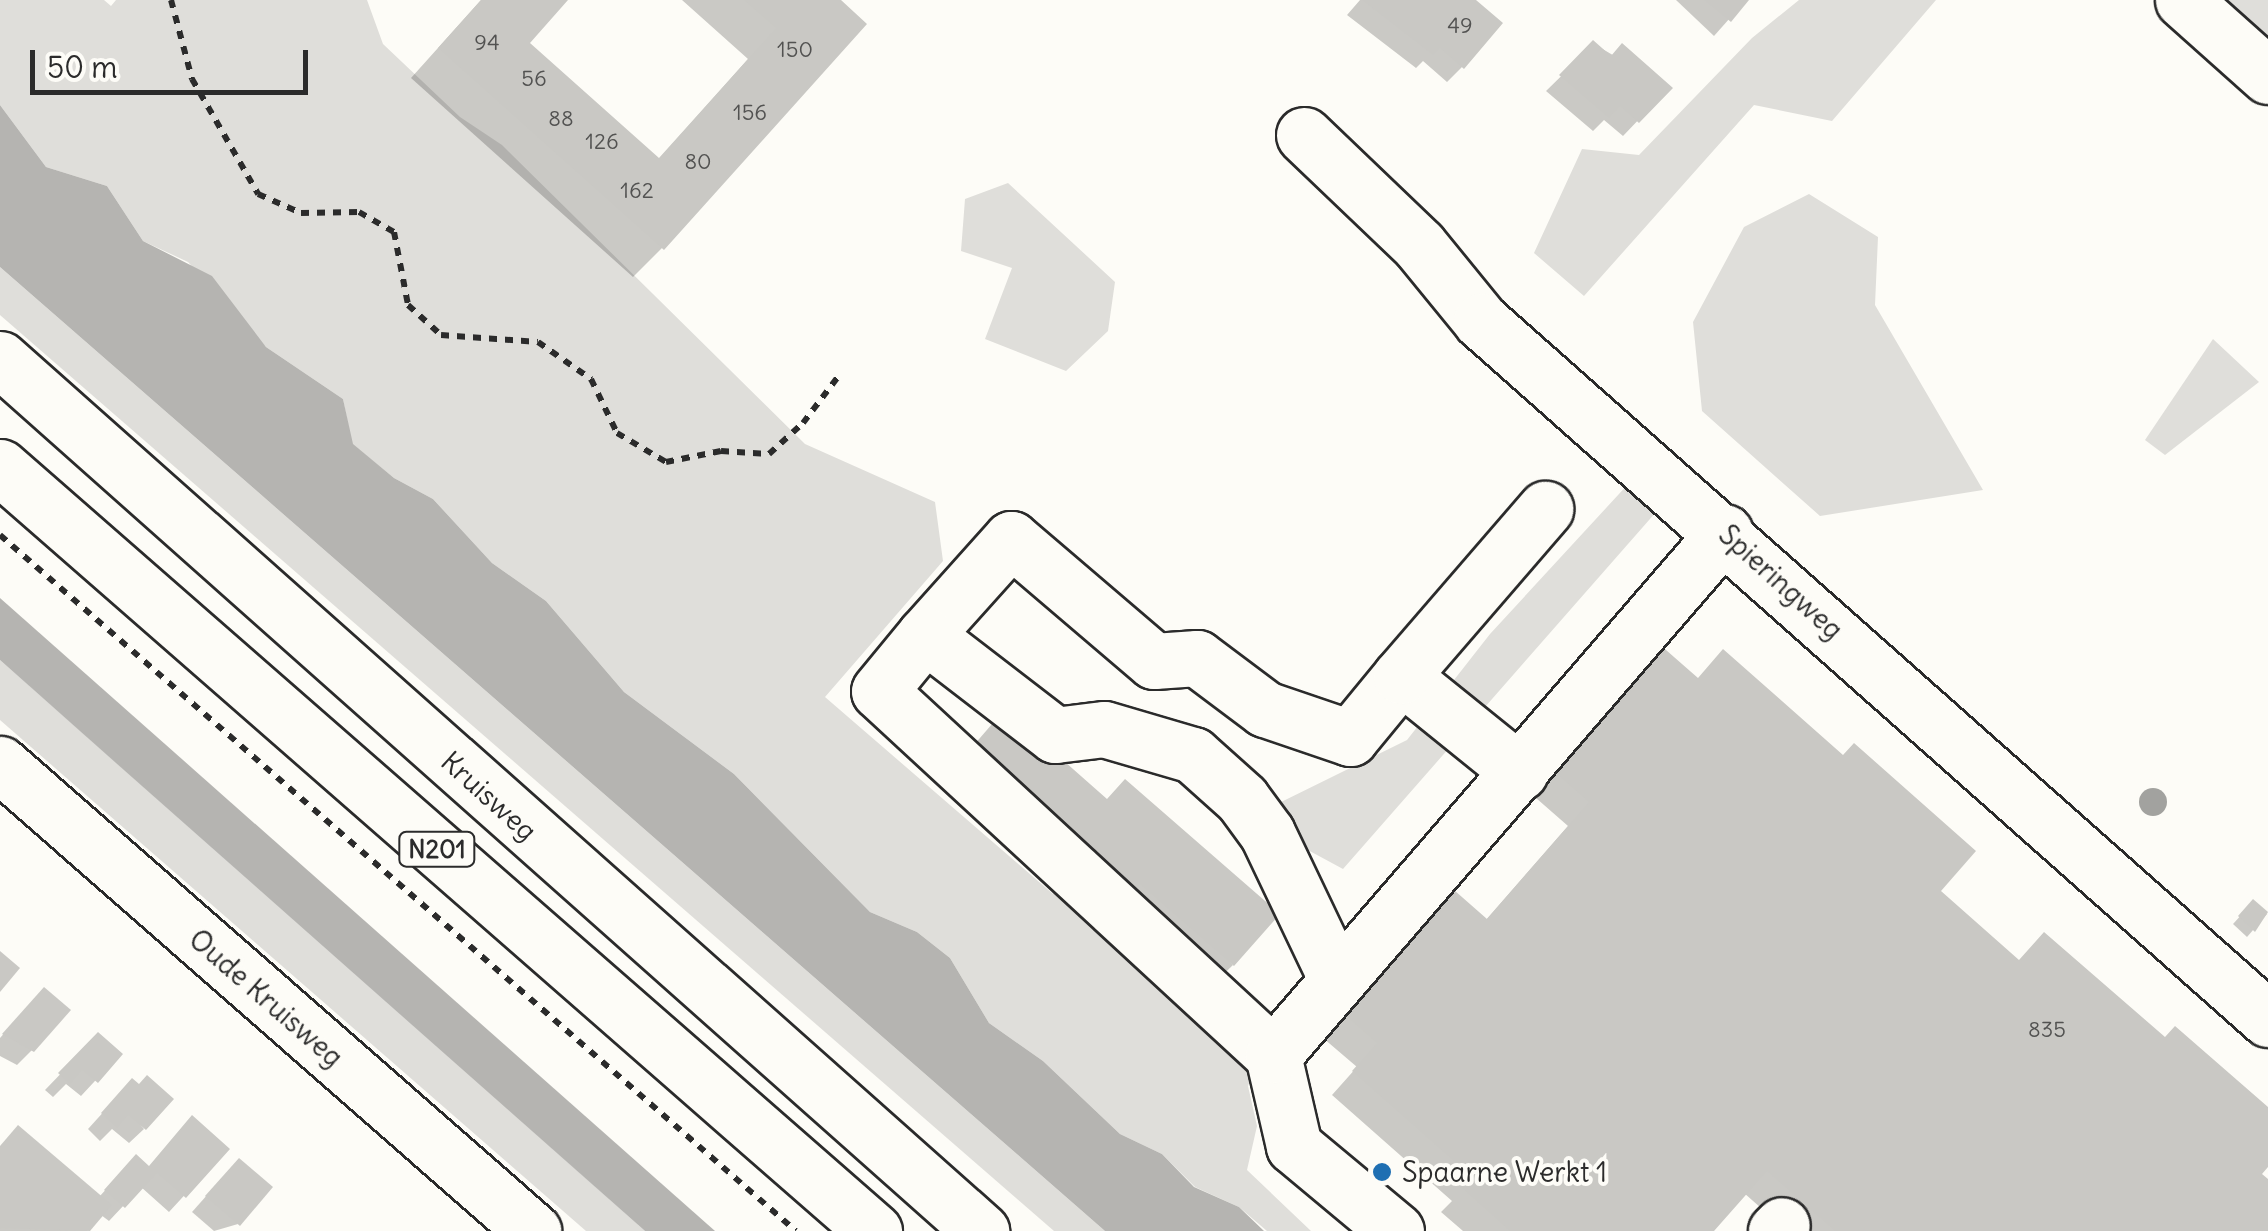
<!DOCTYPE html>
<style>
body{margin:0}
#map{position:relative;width:2268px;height:1231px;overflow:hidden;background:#fdfcf7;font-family:Delius,sans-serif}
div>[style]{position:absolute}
.green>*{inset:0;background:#dfdeda}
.water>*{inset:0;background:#b5b4b1}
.shadow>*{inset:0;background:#0003}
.building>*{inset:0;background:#c9c8c4}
.path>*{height:6px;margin-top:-3px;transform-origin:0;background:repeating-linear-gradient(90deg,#2b2b2b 0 8px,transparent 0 16px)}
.roads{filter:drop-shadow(2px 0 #2b2b2b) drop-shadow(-2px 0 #2b2b2b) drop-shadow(0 2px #2b2b2b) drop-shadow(0 -2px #2b2b2b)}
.minor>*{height:55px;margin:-27.5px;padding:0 27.5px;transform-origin:27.5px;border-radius:27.5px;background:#fdfcf7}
.highway>*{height:55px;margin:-27.5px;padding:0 27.5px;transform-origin:27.5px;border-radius:27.5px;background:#fdfcf7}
.trees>*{width:28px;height:28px;margin:-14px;border-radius:50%;background:#a2a29f}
.dots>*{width:28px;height:28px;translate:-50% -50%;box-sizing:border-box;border:5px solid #fdfcf7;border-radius:50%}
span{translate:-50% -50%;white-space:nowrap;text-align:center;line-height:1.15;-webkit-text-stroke:8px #fdfcf7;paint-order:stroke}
.number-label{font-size:22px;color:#525251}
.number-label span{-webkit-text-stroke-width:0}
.shield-label span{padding:2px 8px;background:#fdfcf7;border:2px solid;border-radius:8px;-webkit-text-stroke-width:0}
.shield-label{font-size:25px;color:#2b2b2b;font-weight:700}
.street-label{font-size:28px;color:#2b2b2b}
.poi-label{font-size:28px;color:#2b2b2b}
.left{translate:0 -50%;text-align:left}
.scale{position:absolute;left:30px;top:50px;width:278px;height:45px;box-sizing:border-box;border:5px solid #2b2b2b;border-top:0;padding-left:12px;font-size:30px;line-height:35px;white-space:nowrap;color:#2b2b2b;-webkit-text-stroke:8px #fdfcf7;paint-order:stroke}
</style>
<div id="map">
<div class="green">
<div style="clip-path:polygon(0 0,104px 0,111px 6px,116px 0,367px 0,383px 44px,460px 117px,502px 145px,805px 444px,935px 502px,943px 561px,825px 697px,1053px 894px,1072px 878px,1261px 1047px,1248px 1086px,1257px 1126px,1247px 1170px,1311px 1231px,1267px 1231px,1239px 1207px,1195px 1187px,1162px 1154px,1120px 1134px,1043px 1061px,989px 1023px,950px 958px,917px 932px,870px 912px,734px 774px,624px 692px,546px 601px,492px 563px,433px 499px,394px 478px,352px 444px,343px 399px,266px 347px,188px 262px,143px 241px,107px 186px,46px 167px,0 105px)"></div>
<div style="clip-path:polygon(1799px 0,1936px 0,1832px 121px,1754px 105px,1584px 296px,1534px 253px,1582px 149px,1639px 155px,1752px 38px)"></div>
<div style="clip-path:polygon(2208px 0,2268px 0,2268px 51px)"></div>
<div style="clip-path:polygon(1008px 183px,1115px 282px,1108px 331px,1066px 371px,985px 339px,1012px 268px,961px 251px,965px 199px)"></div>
<div style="clip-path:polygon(1809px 194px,1878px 237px,1875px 305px,1983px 490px,1820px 516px,1702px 411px,1693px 322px,1744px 227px)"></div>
<div style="clip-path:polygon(0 267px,1105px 1231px,1054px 1231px,0 315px)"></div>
<div style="clip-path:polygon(2213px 339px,2259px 382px,2165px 455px,2145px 440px)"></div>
<div style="clip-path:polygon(1642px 469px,1671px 495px,1343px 869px,1306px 849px,1271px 807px,1407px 740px,1490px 634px)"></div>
<div style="clip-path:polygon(0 660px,430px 1039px,645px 1231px,586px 1231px,0 720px)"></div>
</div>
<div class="water">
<div style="clip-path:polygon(0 105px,46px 167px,107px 186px,143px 241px,212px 276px,266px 347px,343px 399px,353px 444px,394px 478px,433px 499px,492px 563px,546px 601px,624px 692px,734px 774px,870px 912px,917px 932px,950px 958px,989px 1023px,1043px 1061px,1120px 1134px,1162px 1154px,1194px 1187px,1239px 1207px,1264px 1231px,1105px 1231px,0 267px)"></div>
<div style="clip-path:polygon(0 598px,715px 1231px,645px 1231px,116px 763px,0 660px)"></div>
</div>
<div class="shadow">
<div style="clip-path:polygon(481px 0,565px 0,526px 43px,658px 160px,748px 59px,682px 0,837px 0,662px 248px,633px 277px,411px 78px)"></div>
<div style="clip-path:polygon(1360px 0,1472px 0,1462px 67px,1447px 82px,1423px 61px,1416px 68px,1347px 15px)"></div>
<div style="clip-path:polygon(1676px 0,1746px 0,1714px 36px)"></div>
<div style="clip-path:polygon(1594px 44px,1669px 88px,1623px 136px,1604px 120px,1593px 131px,1546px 91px)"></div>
<div style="clip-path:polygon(1636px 668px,1938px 892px,2018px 962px,2164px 1040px,2268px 1111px,2268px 1163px,2259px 1174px,2268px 1182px,2268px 1231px,1787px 1231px,1744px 1193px,1711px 1231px,1463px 1231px,1441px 1212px,1452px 1201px,1332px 1095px,1357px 1067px,1316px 1032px,1485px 921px,1568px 826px,1528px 791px)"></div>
<div style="clip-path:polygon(1005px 712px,1233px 965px,1203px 994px,939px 784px)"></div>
<div style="clip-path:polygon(2253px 902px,2267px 914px,2247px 937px,2233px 924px)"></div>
<div style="clip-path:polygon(29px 1005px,32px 1050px,17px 1065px,0 1056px,0 1038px)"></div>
<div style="clip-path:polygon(98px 1035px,120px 1054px,81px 1096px,66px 1084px,53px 1097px,45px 1090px)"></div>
<div style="clip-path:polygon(117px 1097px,144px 1129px,129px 1143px,112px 1129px,100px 1141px,88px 1129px)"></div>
<div style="clip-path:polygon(0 1146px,99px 1197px,121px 1173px,227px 1149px,169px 1212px,141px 1187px,109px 1221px,101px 1215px,87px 1231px,0 1231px)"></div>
<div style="clip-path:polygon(224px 1176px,238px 1224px,214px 1231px,192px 1212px)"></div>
</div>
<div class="building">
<div style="clip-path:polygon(481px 0,568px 0,530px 43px,659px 158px,776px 28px,744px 0,841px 0,867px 24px,664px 250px,438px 48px)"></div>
<div style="clip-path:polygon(1362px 0,1476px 0,1503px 23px,1464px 69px,1440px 48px,1433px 55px)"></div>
<div style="clip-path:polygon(1704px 0,1749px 0,1731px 22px)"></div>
<div style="clip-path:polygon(1593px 40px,1611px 56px,1622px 43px,1673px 88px,1639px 123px,1620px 106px,1609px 118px,1559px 75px)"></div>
<div style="clip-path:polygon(1658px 643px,1698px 678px,1723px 649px,1843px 755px,1854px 743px,1976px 851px,1941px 891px,2019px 960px,2044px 932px,2165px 1037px,2175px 1026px,2268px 1107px,2268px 1167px,2262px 1174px,2268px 1179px,2268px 1231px,1835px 1231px,1767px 1171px,1714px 1231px,1510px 1231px,1462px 1188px,1472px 1177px,1352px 1071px,1377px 1043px,1337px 1008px,1446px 883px,1487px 919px,1589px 802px,1549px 767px)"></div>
<div style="clip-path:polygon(1005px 709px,1107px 799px,1125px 779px,1280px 914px,1234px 966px,1140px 884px,1130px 896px,967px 753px)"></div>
<div style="clip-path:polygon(2253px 899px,2268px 912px,2255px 932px,2238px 916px)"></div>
<div style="clip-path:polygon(0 951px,20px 968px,0 992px)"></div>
<div style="clip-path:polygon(44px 987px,71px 1010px,34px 1052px,2px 1034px)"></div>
<div style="clip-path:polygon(98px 1032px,123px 1054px,98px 1083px,82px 1070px,70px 1084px,58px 1073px)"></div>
<div style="clip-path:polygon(147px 1075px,174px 1099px,146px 1130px,128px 1115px,117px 1128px,101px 1113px,132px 1078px,139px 1084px)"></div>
<div style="clip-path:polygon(192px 1115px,230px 1149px,186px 1198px,157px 1173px,125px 1208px,104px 1190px,136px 1154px,149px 1166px)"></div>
<div style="clip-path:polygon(18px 1125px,112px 1205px,90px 1231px,0 1228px,0 1146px)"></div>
<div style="clip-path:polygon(239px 1158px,273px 1187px,240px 1226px,205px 1196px)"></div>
</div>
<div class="path">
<div style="left:171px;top:0;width:82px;rotate:75.1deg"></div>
<div style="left:192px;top:79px;width:133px;rotate:60.1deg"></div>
<div style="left:258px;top:194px;width:47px;rotate:23.8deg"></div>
<div style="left:301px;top:213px;width:58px;rotate:-1deg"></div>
<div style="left:359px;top:212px;width:40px;rotate:29.7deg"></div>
<div style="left:394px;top:232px;width:74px;rotate:79.1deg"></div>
<div style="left:408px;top:305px;width:45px;rotate:42.3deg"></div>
<div style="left:441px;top:335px;width:97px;rotate:4.1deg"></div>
<div style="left:538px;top:342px;width:65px;rotate:34.9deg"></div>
<div style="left:591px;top:379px;width:60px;rotate:64.3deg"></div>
<div style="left:617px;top:433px;width:57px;rotate:30.6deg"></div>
<div style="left:666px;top:462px;width:56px;rotate:-11.3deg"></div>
<div style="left:721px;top:451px;width:48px;rotate:3.6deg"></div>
<div style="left:769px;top:454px;width:46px;rotate:-42.4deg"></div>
<div style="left:803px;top:423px;width:61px;rotate:-52.9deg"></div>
<div style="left:0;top:535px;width:1057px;rotate:41.17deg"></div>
</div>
<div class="roads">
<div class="minor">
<div style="left:2183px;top:0;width:114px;rotate:41.8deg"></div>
<div style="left:1304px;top:135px;width:159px;rotate:43.7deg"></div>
<div style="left:1419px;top:245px;width:98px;rotate:50.8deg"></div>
<div style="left:1481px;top:321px;width:1052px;rotate:41.57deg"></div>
<div style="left:925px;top:635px;width:129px;rotate:-48.1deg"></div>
<div style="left:1011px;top:539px;width:188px;rotate:40.5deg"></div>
<div style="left:1154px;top:661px;width:43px;rotate:-4deg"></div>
<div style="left:1197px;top:658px;width:85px;rotate:36.9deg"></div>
<div style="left:1265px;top:709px;width:90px;rotate:18.8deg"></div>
<div style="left:1350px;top:738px;width:80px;rotate:-50.6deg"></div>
<div style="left:0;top:764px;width:709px;rotate:41.22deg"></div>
<div style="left:1520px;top:772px;width:153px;rotate:-141.1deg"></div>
<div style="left:1401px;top:676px;width:221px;rotate:-49.2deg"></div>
<div style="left:1273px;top:1055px;width:536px;rotate:-137.27deg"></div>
<div style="left:879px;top:691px;width:72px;rotate:-50.6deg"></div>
<div style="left:925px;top:635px;width:164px;rotate:37.6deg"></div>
<div style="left:1055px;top:735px;width:49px;rotate:-7deg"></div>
<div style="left:1104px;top:729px;width:93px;rotate:16.3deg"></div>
<div style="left:1193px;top:755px;width:66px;rotate:41.9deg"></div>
<div style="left:1242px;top:799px;width:42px;rotate:53.7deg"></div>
<div style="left:1267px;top:833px;width:163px;rotate:64.5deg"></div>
<div style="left:1396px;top:1231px;width:133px;rotate:-140.2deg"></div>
<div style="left:1294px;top:1146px;width:93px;rotate:-103deg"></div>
<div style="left:1273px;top:1055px;width:691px;rotate:-49.16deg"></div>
<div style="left:1776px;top:1231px;width:8px;rotate:-45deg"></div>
</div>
<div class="highway">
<div style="left:0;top:359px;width:1313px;rotate:41.63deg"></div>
<div style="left:0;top:467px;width:1161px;rotate:41.16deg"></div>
</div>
</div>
<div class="trees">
<div style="left:2153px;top:802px"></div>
</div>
<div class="dots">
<div style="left:1382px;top:1172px;background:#1f6fb2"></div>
</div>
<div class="number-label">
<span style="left:1460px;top:26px">49</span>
<span style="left:487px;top:43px">94</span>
<span style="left:795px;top:50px">150</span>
<span style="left:534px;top:79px">56</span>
<span style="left:750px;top:113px">156</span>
<span style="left:561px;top:119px">88</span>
<span style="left:602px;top:142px">126</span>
<span style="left:698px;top:162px">80</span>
<span style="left:637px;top:191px">162</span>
<span style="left:2047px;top:1030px">835</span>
</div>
<div class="shield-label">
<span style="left:437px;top:849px">N201</span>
</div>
<div class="street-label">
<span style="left:1781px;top:582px;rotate:42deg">Spieringweg</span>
<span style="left:489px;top:796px;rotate:42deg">Kruisweg</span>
<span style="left:266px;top:998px;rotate:41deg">Oude Kruisweg</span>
</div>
<div class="poi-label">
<span class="left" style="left:1402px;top:1172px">Spaarne Werkt 1</span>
</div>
<div class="scale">50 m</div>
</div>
